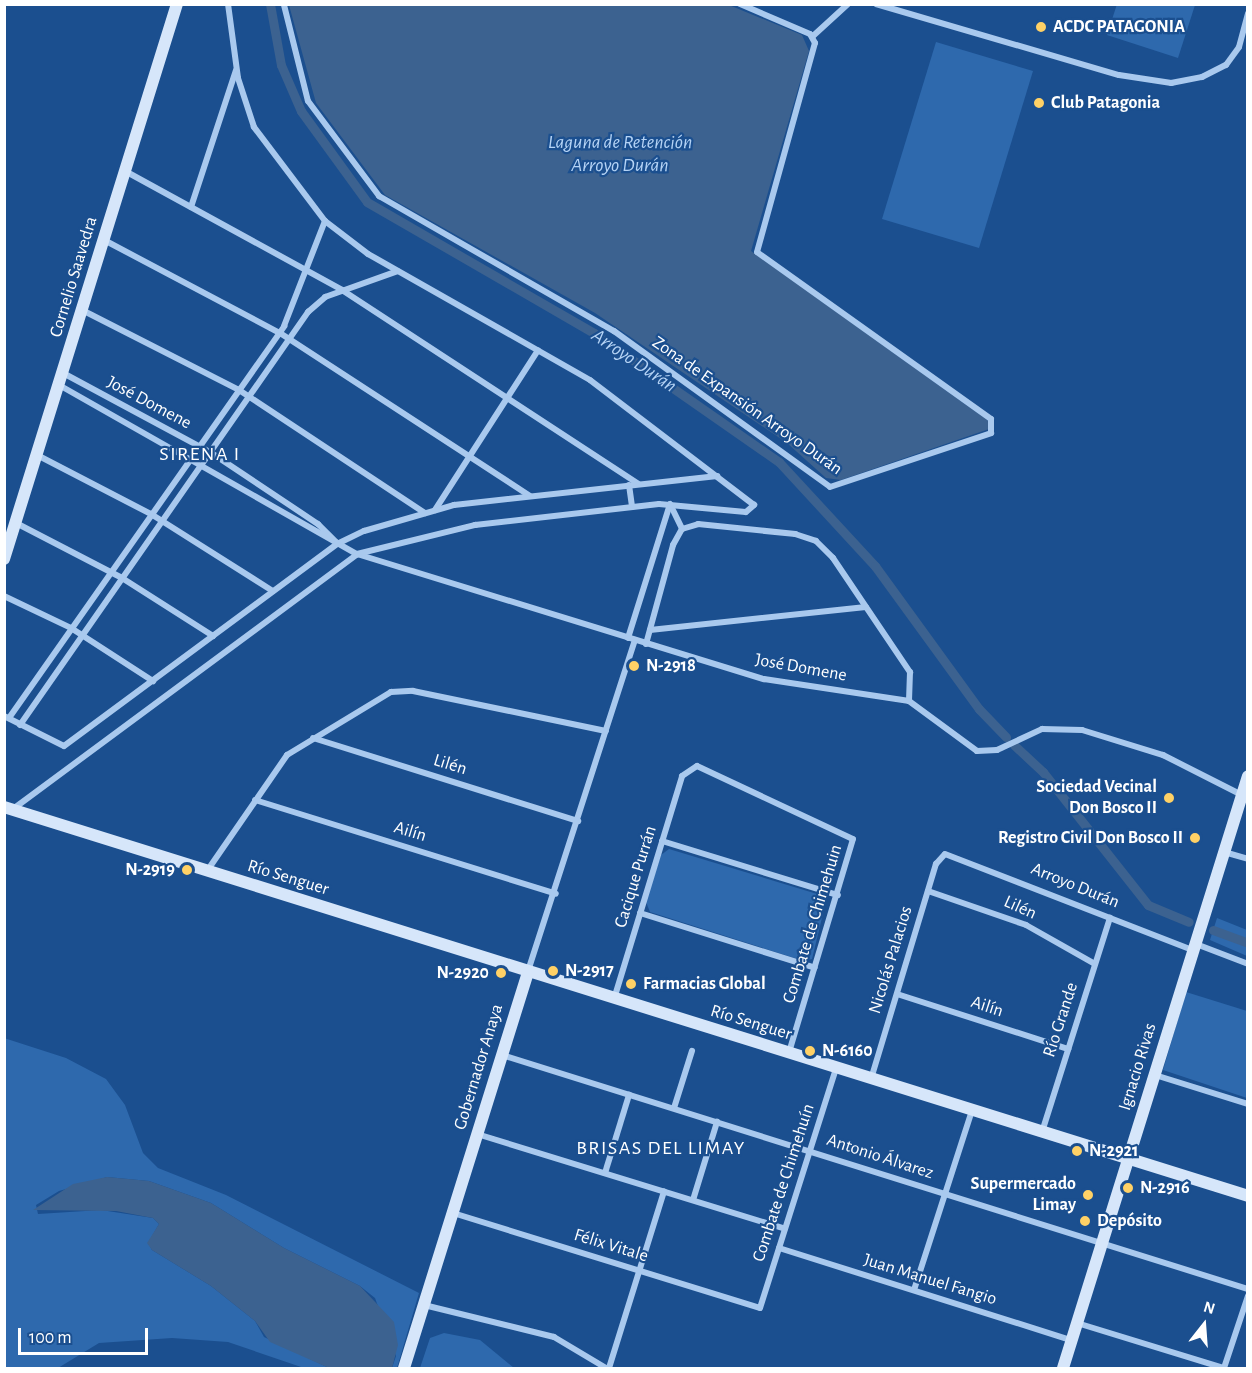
<!DOCTYPE html>
<meta charset="utf-8">
<style>
body{margin:0}
#map{position:relative;width:1252px;height:1373px;overflow:hidden;background:#1b4f8f;font-family:"Alegreya Sans",sans-serif}
div>[style]{position:absolute}
.green>*{inset:0;background:#2e69ad}
.water>*{inset:0;background:#3c6290}
.canal>*{height:9px;margin:-4.5px;padding:0 4.5px;transform-origin:4.5px;border-radius:4.5px;background:#3c6290}
.street>*{height:6px;margin:-3px;padding:0 3px;transform-origin:3px;border-radius:3px;background:#a9c9ee}
.secondary>*{height:12px;margin:-6px;padding:0 6px;transform-origin:6px;border-radius:6px;background:#d6e6fa}
.dots>*{width:16px;height:16px;translate:-50% -50%;box-sizing:border-box;border:3px solid #1b4f8f;border-radius:50%}
span{translate:-50% -50%;white-space:nowrap;text-align:center;line-height:1.15;-webkit-text-stroke:4.5px #1b4f8f;paint-order:stroke}
.poi-label{font-size:18px;color:#fff;font-weight:700}
.left{translate:0 -50%;text-align:left}
.right{translate:-100% -50%;text-align:right}
.street-label{font-size:18px;color:#fff}
.water-label{font-size:20px;color:#b5d3f5;font-style:italic}
.neighbourhood-label{font-size:20px;color:#fff;letter-spacing:1.5px}
.frame{position:absolute;inset:0;border:6px solid #fff;pointer-events:none}
.north{position:absolute;left:1174px;top:1295px;width:60px;height:60px;-webkit-text-stroke:4px #1b4f8f;paint-order:stroke;rotate:17deg;font-size:16px;font-weight:700;line-height:24px;text-align:center;color:#fff}
.north::after{content:'';display:block;margin:auto;width:21px;height:27px;background:#fff;clip-path:polygon(50% 0,100% 100%,50% 72%,0 100%)}
.scale{position:absolute;left:18px;top:1328px;width:130px;height:27px;box-sizing:border-box;border:3px solid #fff;border-top:0;padding-left:8px;font-size:18px;line-height:21px;white-space:nowrap;color:#fff;-webkit-text-stroke:4px #1b4f8f;paint-order:stroke}
</style>
<div id="map">
<div class="green">
<div style="clip-path:polygon(1117px 4px,1195px 5px,1178px 58px,1107px 35px)"></div>
<div style="clip-path:polygon(936px 42px,1033px 71px,979px 248px,882px 219px)"></div>
<div style="clip-path:polygon(669px 849px,827px 897px,812px 959px,804px 961px,650px 912px,646px 902px,661px 855px)"></div>
<div style="clip-path:polygon(1217px 918px,1247px 930px,1247px 956px,1210px 940px)"></div>
<div style="clip-path:polygon(1186px 992px,1247px 1011px,1247px 1098px,1163px 1070px)"></div>
<div style="clip-path:polygon(4px 1038px,66px 1058px,106px 1079px,125px 1105px,143px 1153px,158px 1168px,226px 1195px,419px 1293px,397px 1368px,392px 1368px,396px 1356px,375px 1298px,360px 1286px,284px 1248px,211px 1203px,149px 1181px,107px 1177px,59px 1191px,36px 1205px,38px 1214px,101px 1210px,153px 1218px,159px 1224px,148px 1243px,152px 1250px,211px 1286px,255px 1321px,264px 1337px,329px 1368px,304px 1368px,228px 1342px,172px 1338px,99px 1343px,58px 1368px,5px 1368px)"></div>
<div style="clip-path:polygon(444px 1333px,480px 1340px,514px 1368px,420px 1368px,430px 1338px)"></div>
</div>
<div class="water">
<div style="clip-path:polygon(289px 5px,729px 5px,802px 35px,809px 51px,751px 251px,990px 422px,989px 429px,841px 480px,826px 478px,787px 443px,595px 313px,385px 195px,316px 103px)"></div>
<div style="clip-path:polygon(107px 1177px,149px 1181px,211px 1203px,284px 1248px,360px 1286px,394px 1322px,398px 1345px,392px 1368px,329px 1368px,270px 1342px,255px 1321px,211px 1286px,152px 1250px,147px 1243px,159px 1224px,153px 1218px,116px 1211px,33px 1210px,73px 1184px)"></div>
</div>
<div class="canal">
<div style="left:270px;top:4px;width:62px;rotate:79.8deg"></div>
<div style="left:281px;top:65px;width:50px;rotate:66.5deg"></div>
<div style="left:301px;top:111px;width:112px;rotate:54deg"></div>
<div style="left:367px;top:202px;width:262px;rotate:30deg"></div>
<div style="left:594px;top:333px;width:226px;rotate:34.9deg"></div>
<div style="left:779px;top:462px;width:142px;rotate:47.3deg"></div>
<div style="left:875px;top:566px;width:177px;rotate:54deg"></div>
<div style="left:979px;top:709px;width:39px;rotate:46deg"></div>
<div style="left:1014px;top:745px;width:40px;rotate:43deg"></div>
<div style="left:1043px;top:772px;width:169px;rotate:51.7deg"></div>
<div style="left:1148px;top:905px;width:44px;rotate:22.5deg"></div>
<div style="left:1213px;top:930px;width:37px;rotate:20deg"></div>
</div>
<div class="street">
<div style="left:876px;top:4px;width:253px;rotate:16.3deg"></div>
<div style="left:1119px;top:75px;width:53px;rotate:8.7deg"></div>
<div style="left:1171px;top:83px;width:32px;rotate:-11deg"></div>
<div style="left:1202px;top:77px;width:27px;rotate:-27deg"></div>
<div style="left:1226px;top:65px;width:22px;rotate:-54deg"></div>
<div style="left:1239px;top:47px;width:35px;rotate:-75deg"></div>
<div style="left:284px;top:5px;width:99px;rotate:76deg"></div>
<div style="left:308px;top:101px;width:119px;rotate:53.2deg"></div>
<div style="left:379px;top:196px;width:271px;rotate:29.9deg"></div>
<div style="left:614px;top:331px;width:266px;rotate:35.8deg"></div>
<div style="left:830px;top:487px;width:170px;rotate:-18.5deg"></div>
<div style="left:991px;top:433px;width:14px;rotate:-90deg"></div>
<div style="left:991px;top:419px;width:287px;rotate:-144.5deg"></div>
<div style="left:757px;top:252px;width:217px;rotate:-74.5deg"></div>
<div style="left:815px;top:43px;width:10px;rotate:-119deg"></div>
<div style="left:810px;top:34px;width:76px;rotate:-156.8deg"></div>
<div style="left:813px;top:36px;width:47px;rotate:-42.4deg"></div>
<div style="left:125px;top:171px;width:247px;rotate:28.7deg"></div>
<div style="left:342px;top:290px;width:354px;rotate:33.2deg"></div>
<div style="left:191px;top:207px;width:144px;rotate:-71.8deg"></div>
<div style="left:104px;top:240px;width:199px;rotate:27.9deg"></div>
<div style="left:280px;top:333px;width:298px;rotate:33.1deg"></div>
<div style="left:82px;top:310px;width:176px;rotate:27deg"></div>
<div style="left:239px;top:390px;width:223px;rotate:33.5deg"></div>
<div style="left:63px;top:373px;width:167px;rotate:28.3deg"></div>
<div style="left:210px;top:452px;width:130px;rotate:33.7deg"></div>
<div style="left:318px;top:524px;width:27px;rotate:45deg"></div>
<div style="left:59px;top:385px;width:343px;rotate:29.6deg"></div>
<div style="left:357px;top:554px;width:426px;rotate:17.1deg"></div>
<div style="left:764px;top:679px;width:147px;rotate:8.6deg"></div>
<div style="left:909px;top:701px;width:84px;rotate:36.3deg"></div>
<div style="left:977px;top:751px;width:20px;rotate:-3deg"></div>
<div style="left:997px;top:750px;width:50px;rotate:-25deg"></div>
<div style="left:1042px;top:729px;width:40px;rotate:1.4deg"></div>
<div style="left:1082px;top:730px;width:85px;rotate:17.2deg"></div>
<div style="left:1163px;top:755px;width:89px;rotate:26.9deg"></div>
<div style="left:37px;top:455px;width:128px;rotate:27.4deg"></div>
<div style="left:151px;top:514px;width:144px;rotate:32.3deg"></div>
<div style="left:629px;top:485px;width:22px;rotate:82deg"></div>
<div style="left:670px;top:504px;width:28px;rotate:64deg"></div>
<div style="left:435px;top:510px;width:190px;rotate:-57.2deg"></div>
<div style="left:16px;top:523px;width:119px;rotate:27.4deg"></div>
<div style="left:122px;top:578px;width:108px;rotate:32.5deg"></div>
<div style="left:4px;top:596px;width:74px;rotate:25.5deg"></div>
<div style="left:71px;top:628px;width:98px;rotate:32.9deg"></div>
<div style="left:650px;top:630px;width:217px;rotate:-6.1deg"></div>
<div style="left:628px;top:638px;width:140px;rotate:-72.6deg"></div>
<div style="left:646px;top:644px;width:103px;rotate:-74.7deg"></div>
<div style="left:673px;top:545px;width:18px;rotate:-61deg"></div>
<div style="left:682px;top:529px;width:17px;rotate:-17deg"></div>
<div style="left:698px;top:524px;width:98px;rotate:5.9deg"></div>
<div style="left:795px;top:534px;width:22px;rotate:18deg"></div>
<div style="left:816px;top:541px;width:24px;rotate:45deg"></div>
<div style="left:833px;top:558px;width:138px;rotate:56deg"></div>
<div style="left:910px;top:672px;width:29px;rotate:92deg"></div>
<div style="left:4px;top:716px;width:67px;rotate:26.6deg"></div>
<div style="left:64px;top:746px;width:340px;rotate:-36.5deg"></div>
<div style="left:337px;top:544px;width:30px;rotate:-26deg"></div>
<div style="left:364px;top:531px;width:94px;rotate:-16.1deg"></div>
<div style="left:454px;top:505px;width:265px;rotate:-6.3deg"></div>
<div style="left:9px;top:718px;width:479px;rotate:-54.9deg"></div>
<div style="left:284px;top:326px;width:113px;rotate:-68.7deg"></div>
<div style="left:20px;top:725px;width:504px;rotate:-55.11deg"></div>
<div style="left:308px;top:312px;width:23px;rotate:-41deg"></div>
<div style="left:325px;top:297px;width:77px;rotate:-19.6deg"></div>
<div style="left:313px;top:738px;width:278px;rotate:17.4deg"></div>
<div style="left:255px;top:800px;width:315px;rotate:17.3deg"></div>
<div style="left:13px;top:809px;width:428px;rotate:-36.5deg"></div>
<div style="left:357px;top:554px;width:122px;rotate:-13.8deg"></div>
<div style="left:475px;top:525px;width:185px;rotate:-6.5deg"></div>
<div style="left:659px;top:504px;width:87px;rotate:5.3deg"></div>
<div style="left:746px;top:512px;width:11px;rotate:-41deg"></div>
<div style="left:754px;top:505px;width:206px;rotate:-142.7deg"></div>
<div style="left:590px;top:380px;width:255px;rotate:-150.4deg"></div>
<div style="left:368px;top:254px;width:54px;rotate:-142.5deg"></div>
<div style="left:325px;top:221px;width:118px;rotate:-127.1deg"></div>
<div style="left:254px;top:127px;width:52px;rotate:-108.1deg"></div>
<div style="left:238px;top:78px;width:75px;rotate:-97.7deg"></div>
<div style="left:662px;top:841px;width:184px;rotate:17.1deg"></div>
<div style="left:1224px;top:852px;width:25px;rotate:16deg"></div>
<div style="left:207px;top:871px;width:141px;rotate:-55.4deg"></div>
<div style="left:287px;top:755px;width:122px;rotate:-31.2deg"></div>
<div style="left:391px;top:692px;width:22px;rotate:-3deg"></div>
<div style="left:413px;top:691px;width:197px;rotate:11.7deg"></div>
<div style="left:928px;top:891px;width:104px;rotate:19.1deg"></div>
<div style="left:1026px;top:925px;width:79px;rotate:29.5deg"></div>
<div style="left:640px;top:913px;width:183px;rotate:17.4deg"></div>
<div style="left:1196px;top:944px;width:56px;rotate:21deg"></div>
<div style="left:528px;top:971px;width:348px;rotate:-72.1deg"></div>
<div style="left:897px;top:994px;width:180px;rotate:17.8deg"></div>
<div style="left:614px;top:999px;width:233px;rotate:-73deg"></div>
<div style="left:682px;top:776px;width:18px;rotate:-34deg"></div>
<div style="left:697px;top:766px;width:172px;rotate:25.1deg"></div>
<div style="left:853px;top:839px;width:223px;rotate:106.7deg"></div>
<div style="left:502px;top:1055px;width:782px;rotate:17.42deg"></div>
<div style="left:1155px;top:1075px;width:97px;rotate:17.3deg"></div>
<div style="left:871px;top:1079px;width:225px;rotate:-73.2deg"></div>
<div style="left:936px;top:864px;width:13px;rotate:-48deg"></div>
<div style="left:945px;top:854px;width:266px;rotate:21.2deg"></div>
<div style="left:674px;top:1108px;width:60px;rotate:-72.5deg"></div>
<div style="left:1042px;top:1132px;width:225px;rotate:-72.4deg"></div>
<div style="left:477px;top:1134px;width:322px;rotate:17.1deg"></div>
<div style="left:605px;top:1173px;width:82px;rotate:-72.9deg"></div>
<div style="left:693px;top:1200px;width:82px;rotate:-72.9deg"></div>
<div style="left:453px;top:1213px;width:321px;rotate:17.2deg"></div>
<div style="left:760px;top:1308px;width:252px;rotate:-72.4deg"></div>
<div style="left:779px;top:1248px;width:306px;rotate:17.5deg"></div>
<div style="left:914px;top:1290px;width:189px;rotate:-72.1deg"></div>
<div style="left:424px;top:1305px;width:134px;rotate:13.8deg"></div>
<div style="left:554px;top:1337px;width:61px;rotate:30.8deg"></div>
<div style="left:1077px;top:1323px;width:153px;rotate:17.1deg"></div>
<div style="left:609px;top:1368px;width:185px;rotate:-72.7deg"></div>
<div style="left:1224px;top:1368px;width:76px;rotate:-71.6deg"></div>
</div>
<div class="secondary">
<div style="left:4px;top:559px;width:581px;rotate:-72.69deg"></div>
<div style="left:4px;top:807px;width:1303px;rotate:17.36deg"></div>
<div style="left:404px;top:1368px;width:415px;rotate:-72.6deg"></div>
<div style="left:1063px;top:1368px;width:620px;rotate:-72.65deg"></div>
</div>
<div class="dots">
<div style="left:1041px;top:27px;background:#ffd166"></div>
<div style="left:1039px;top:103px;background:#ffd166"></div>
<div style="left:634px;top:666px;background:#ffd166"></div>
<div style="left:1169px;top:798px;background:#ffd166"></div>
<div style="left:1195px;top:838px;background:#ffd166"></div>
<div style="left:187px;top:870px;background:#ffd166"></div>
<div style="left:553px;top:971px;background:#ffd166"></div>
<div style="left:501px;top:973px;background:#ffd166"></div>
<div style="left:631px;top:984px;background:#ffd166"></div>
<div style="left:810px;top:1051px;background:#ffd166"></div>
<div style="left:1077px;top:1151px;background:#ffd166"></div>
<div style="left:1128px;top:1188px;background:#ffd166"></div>
<div style="left:1088px;top:1195px;background:#ffd166"></div>
<div style="left:1085px;top:1221px;background:#ffd166"></div>
</div>
<div class="poi-label">
<span class="left" style="left:1053px;top:27px">ACDC PATAGONIA</span>
<span class="left" style="left:1051px;top:103px">Club Patagonia</span>
<span class="left" style="left:646px;top:666px">N-2918</span>
<span class="right" style="left:1157px;top:798px">Sociedad Vecinal<br>Don Bosco II</span>
<span class="right" style="left:1183px;top:838px">Registro Civil Don Bosco II</span>
<span class="right" style="left:175px;top:870px">N-2919</span>
<span class="left" style="left:565px;top:971px">N-2917</span>
<span class="right" style="left:489px;top:973px">N-2920</span>
<span class="left" style="left:643px;top:984px">Farmacias Global</span>
<span class="left" style="left:822px;top:1051px">N-6160</span>
<span class="left" style="left:1089px;top:1151px">N-2921</span>
<span class="right" style="left:1076px;top:1195px">Supermercado<br>Limay</span>
<span class="left" style="left:1140px;top:1188px">N-2916</span>
<span class="left" style="left:1097px;top:1221px">Depósito</span>
</div>
<div class="street-label">
<span style="left:74px;top:277px;rotate:-73deg">Cornelio Saavedra</span>
<span style="left:149px;top:403px;rotate:28deg">José Domene</span>
<span style="left:747px;top:406px;rotate:35deg">Zona de Expansión Arroyo Durán</span>
<span style="left:801px;top:668px;rotate:10deg">José Domene</span>
<span style="left:450px;top:765px;rotate:17deg">Lilén</span>
<span style="left:410px;top:832px;rotate:17deg">Ailín</span>
<span style="left:636px;top:877px;rotate:-73deg">Cacique Purrán</span>
<span style="left:288px;top:878px;rotate:17deg">Río Senguer</span>
<span style="left:1075px;top:886px;rotate:22deg">Arroyo Durán</span>
<span style="left:1020px;top:908px;rotate:24deg">Lilén</span>
<span style="left:813px;top:924px;rotate:-73deg">Combate de Chimehuin</span>
<span style="left:891px;top:960px;rotate:-73deg">Nicolás Palacios</span>
<span style="left:987px;top:1007px;rotate:18deg">Ailín</span>
<span style="left:1061px;top:1020px;rotate:-72deg">Río Grande</span>
<span style="left:751px;top:1023px;rotate:17deg">Río Senguer</span>
<span style="left:479px;top:1067px;rotate:-73deg">Gobernador Anaya</span>
<span style="left:1138px;top:1067px;rotate:-73deg">Ignacio Rivas</span>
<span style="left:880px;top:1157px;rotate:18deg">Antonio Álvarez</span>
<span style="left:784px;top:1183px;rotate:-72deg">Combate de Chimehuín</span>
<span style="left:611px;top:1246px;rotate:17deg">Félix Vitale</span>
<span style="left:930px;top:1280px;rotate:17deg">Juan Manuel Fangio</span>
</div>
<div class="water-label">
<span style="left:620px;top:154px">Laguna de Retención<br>Arroyo Durán</span>
<span style="left:634px;top:361px;rotate:34deg">Arroyo Durán</span>
</div>
<div class="neighbourhood-label">
<span style="left:200px;top:454px">SIRENA I</span>
<span style="left:661px;top:1148px">BRISAS DEL LIMAY</span>
</div>
<div class="frame"></div>
<div class="north">N</div>
<div class="scale">100 m</div>
</div>
